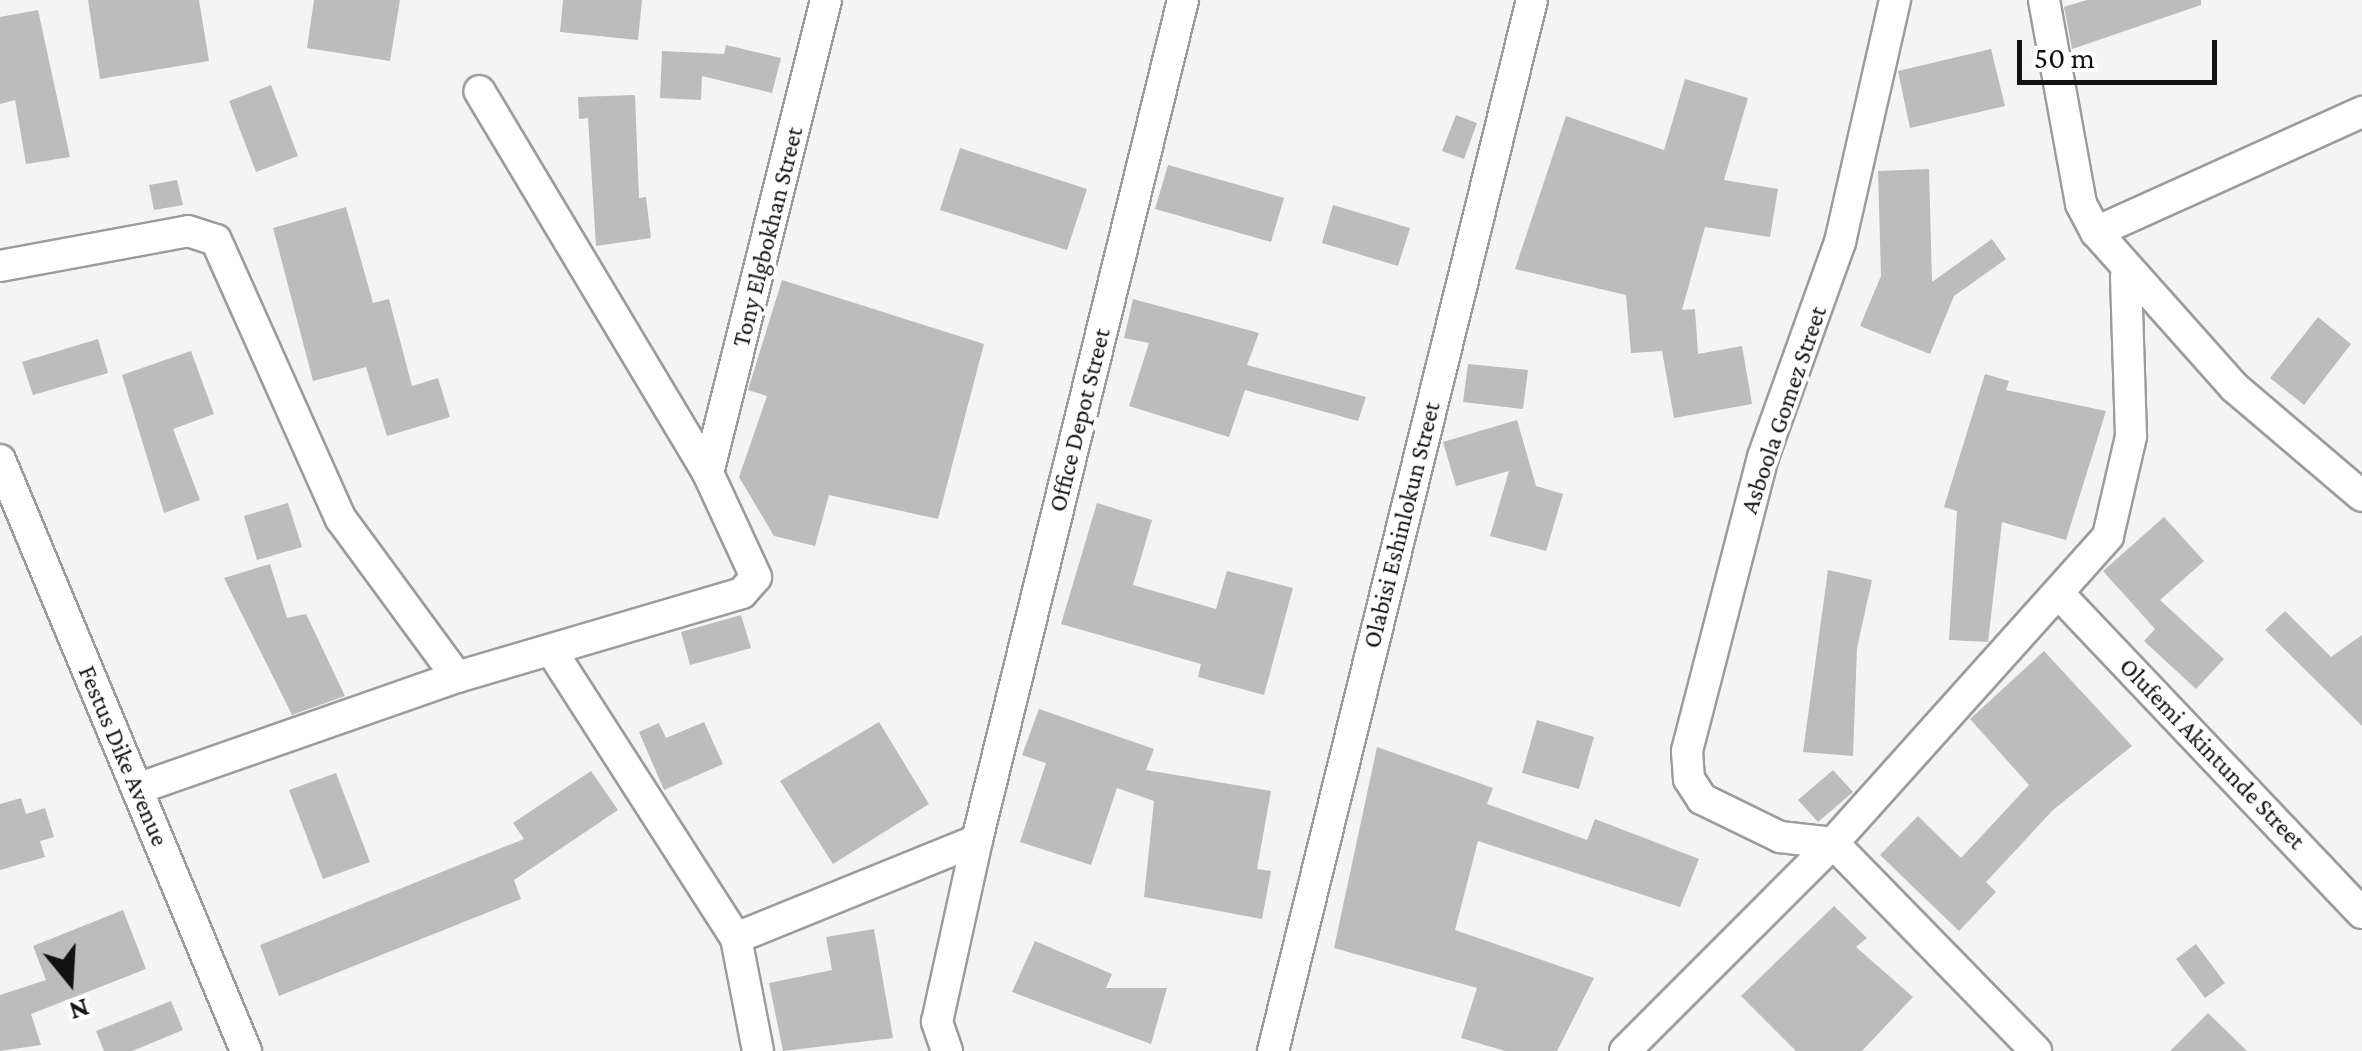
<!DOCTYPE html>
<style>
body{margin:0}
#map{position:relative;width:2362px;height:1051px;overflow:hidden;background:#f4f4f5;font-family:"Crimson Pro",serif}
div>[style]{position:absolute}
.building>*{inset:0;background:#bdbcbc}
.roads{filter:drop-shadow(2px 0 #9c9c9d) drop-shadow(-2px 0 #9c9c9d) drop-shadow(0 2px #9c9c9d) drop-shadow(0 -2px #9c9c9d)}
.minor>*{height:30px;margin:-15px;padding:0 15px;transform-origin:15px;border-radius:15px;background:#fff}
span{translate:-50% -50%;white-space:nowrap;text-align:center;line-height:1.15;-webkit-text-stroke:8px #fff;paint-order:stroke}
.street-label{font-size:25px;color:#121212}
.north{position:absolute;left:20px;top:931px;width:100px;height:100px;-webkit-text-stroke:8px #fff;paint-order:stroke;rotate:162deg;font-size:28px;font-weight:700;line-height:40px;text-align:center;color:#121212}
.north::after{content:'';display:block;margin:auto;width:35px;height:45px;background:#121212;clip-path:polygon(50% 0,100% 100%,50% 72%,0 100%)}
.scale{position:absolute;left:2017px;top:40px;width:200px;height:45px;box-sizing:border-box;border:5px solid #121212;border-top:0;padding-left:12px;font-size:30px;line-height:35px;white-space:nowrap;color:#121212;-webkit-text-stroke:8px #fff;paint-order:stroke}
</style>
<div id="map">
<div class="building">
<div style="clip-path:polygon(88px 0,199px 0,209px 61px,100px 79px)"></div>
<div style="clip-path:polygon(314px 0,400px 0,390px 61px,307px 48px)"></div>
<div style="clip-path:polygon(563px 0,642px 0,638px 40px,560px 32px)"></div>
<div style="clip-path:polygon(2087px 0,2201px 0,2201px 5px,2072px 49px,2064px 7px)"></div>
<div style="clip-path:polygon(38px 10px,70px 157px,26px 164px,15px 100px,0 104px,0 17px)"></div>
<div style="clip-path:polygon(726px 45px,781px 58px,772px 93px,702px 76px,701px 100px,660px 98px,662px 51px,724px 54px)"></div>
<div style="clip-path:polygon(1991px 49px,2005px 106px,1910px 128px,1898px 71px)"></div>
<div style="clip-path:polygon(1685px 79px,1748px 98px,1724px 180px,1778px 189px,1770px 237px,1705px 227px,1682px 310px,1695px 309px,1698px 354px,1742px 346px,1752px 404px,1674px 418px,1662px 351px,1631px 353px,1626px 295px,1515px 269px,1566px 116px,1664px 150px)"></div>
<div style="clip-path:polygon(271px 85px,298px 156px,256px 172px,229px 101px)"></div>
<div style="clip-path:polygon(635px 95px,639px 198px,646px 197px,651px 238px,596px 246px,588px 118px,579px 119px,578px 97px)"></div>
<div style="clip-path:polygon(1456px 115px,1477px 123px,1464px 159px,1442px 151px)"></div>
<div style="clip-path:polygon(960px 148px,1087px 189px,1067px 250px,940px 210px)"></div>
<div style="clip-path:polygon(1168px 165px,1284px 198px,1271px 242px,1155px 209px)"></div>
<div style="clip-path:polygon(1929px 169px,1932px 282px,1992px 239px,2006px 259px,1954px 296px,1930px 354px,1860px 326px,1881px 276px,1878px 171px)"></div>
<div style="clip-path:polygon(177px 180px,183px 205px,154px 210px,149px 185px)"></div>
<div style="clip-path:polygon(1333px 205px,1410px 228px,1398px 266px,1322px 243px)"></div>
<div style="clip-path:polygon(346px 207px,373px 303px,389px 299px,412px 386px,438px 378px,450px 417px,387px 436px,366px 367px,313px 381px,273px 228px)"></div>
<div style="clip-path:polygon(782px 280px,984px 344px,938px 519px,829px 495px,815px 546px,774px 536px,739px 477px,767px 396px,748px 390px)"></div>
<div style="clip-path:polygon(1133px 299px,1259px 333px,1247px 365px,1366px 397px,1358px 421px,1245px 390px,1229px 437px,1129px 406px,1149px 343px,1124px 338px)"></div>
<div style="clip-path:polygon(2318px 317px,2351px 344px,2304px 405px,2270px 378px)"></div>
<div style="clip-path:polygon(98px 339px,108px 373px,33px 395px,22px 362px)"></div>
<div style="clip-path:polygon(191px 351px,214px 414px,173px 429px,200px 500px,164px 513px,122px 375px)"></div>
<div style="clip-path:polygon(1468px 364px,1528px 370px,1523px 409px,1463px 402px)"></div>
<div style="clip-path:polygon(1985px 374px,2009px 381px,2006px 390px,2106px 411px,2066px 540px,2002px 522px,1988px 642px,1949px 640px,1957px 511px,1944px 507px)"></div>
<div style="clip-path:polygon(1517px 420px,1536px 486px,1563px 494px,1546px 551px,1490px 536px,1509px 471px,1456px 486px,1443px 442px)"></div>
<div style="clip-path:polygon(288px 503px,302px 547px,257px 560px,244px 516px)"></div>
<div style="clip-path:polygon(1097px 503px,1152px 520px,1133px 585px,1216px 609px,1227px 571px,1293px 588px,1264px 695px,1198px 677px,1201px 664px,1061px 624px)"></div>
<div style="clip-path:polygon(2164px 517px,2204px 561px,2160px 600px,2224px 659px,2196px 689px,2144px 641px,2155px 629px,2103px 571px)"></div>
<div style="clip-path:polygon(270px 564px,287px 618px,306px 614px,345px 696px,292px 715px,224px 578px)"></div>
<div style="clip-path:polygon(1828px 570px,1872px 580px,1857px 648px,1853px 756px,1803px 752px)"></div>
<div style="clip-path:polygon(2285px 611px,2331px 657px,2362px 635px,2362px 726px,2265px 630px)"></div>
<div style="clip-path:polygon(741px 615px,751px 648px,690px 665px,681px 632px)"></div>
<div style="clip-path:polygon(2044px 651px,2132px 746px,2053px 810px,1986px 882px,1996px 892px,1959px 931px,1880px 855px,1918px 816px,1961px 858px,2029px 785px,1970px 719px)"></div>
<div style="clip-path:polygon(1039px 709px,1154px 749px,1146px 770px,1271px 791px,1257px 869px,1271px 871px,1262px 919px,1144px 897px,1154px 801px,1117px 788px,1091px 865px,1020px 842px,1046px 763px,1022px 755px)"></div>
<div style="clip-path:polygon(1537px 720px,1594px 737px,1579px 789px,1522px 773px)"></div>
<div style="clip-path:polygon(704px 722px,723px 764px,664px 790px,639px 732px,659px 723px,666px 738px)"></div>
<div style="clip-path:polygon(879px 722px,929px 804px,833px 864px,780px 781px)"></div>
<div style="clip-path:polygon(1377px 747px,1493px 788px,1487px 804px,1587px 840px,1595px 819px,1699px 859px,1680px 907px,1478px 841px,1455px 930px,1594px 978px,1557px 1051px,1505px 1051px,1461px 1038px,1477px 988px,1334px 948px)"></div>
<div style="clip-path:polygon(1833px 770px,1853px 792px,1818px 822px,1798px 800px)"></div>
<div style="clip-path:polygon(591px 771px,618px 810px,514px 880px,521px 899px,279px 996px,260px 945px,524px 839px,513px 823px)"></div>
<div style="clip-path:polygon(336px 773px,370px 862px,323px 879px,289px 790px)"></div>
<div style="clip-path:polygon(21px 798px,26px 814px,45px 808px,54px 837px,40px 841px,45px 857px,0 870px,0 804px)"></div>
<div style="clip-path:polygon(1834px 906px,1867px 938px,1856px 947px,1913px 997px,1862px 1051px,1796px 1051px,1741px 996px)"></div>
<div style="clip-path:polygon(123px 910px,146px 969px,31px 1014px,41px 1045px,0 1051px,0 995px,46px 980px,33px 946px)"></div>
<div style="clip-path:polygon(874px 929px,893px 1038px,783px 1051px,769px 983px,832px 970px,826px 937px)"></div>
<div style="clip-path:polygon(1035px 941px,1112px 974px,1106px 988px,1167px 988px,1151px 1044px,1012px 992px)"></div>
<div style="clip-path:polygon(2196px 944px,2225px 983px,2205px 998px,2176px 959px)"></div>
<div style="clip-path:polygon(171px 1001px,183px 1030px,132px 1051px,104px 1051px,96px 1031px)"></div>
<div style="clip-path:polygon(2208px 1013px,2247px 1051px,2170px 1051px)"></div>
</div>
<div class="roads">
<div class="minor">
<div style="left:1895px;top:0;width:248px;rotate:102.8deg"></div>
<div style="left:1840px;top:242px;width:228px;rotate:109.7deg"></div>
<div style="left:1763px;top:457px;width:304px;rotate:104.5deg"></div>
<div style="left:1687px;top:751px;width:28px;rotate:86deg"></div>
<div style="left:1689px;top:779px;width:24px;rotate:57deg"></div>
<div style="left:1702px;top:799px;width:87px;rotate:26deg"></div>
<div style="left:1780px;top:837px;width:53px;rotate:6.5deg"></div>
<div style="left:1833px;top:843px;width:291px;rotate:45.7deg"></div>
<div style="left:2044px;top:0;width:207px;rotate:79.7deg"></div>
<div style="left:2081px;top:204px;width:32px;rotate:62deg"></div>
<div style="left:2096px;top:232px;width:208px;rotate:48.3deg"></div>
<div style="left:2234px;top:387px;width:168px;rotate:40.4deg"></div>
<div style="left:2096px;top:232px;width:292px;rotate:-24.3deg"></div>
<div style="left:0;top:266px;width:191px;rotate:-10.5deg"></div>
<div style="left:188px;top:231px;width:29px;rotate:18deg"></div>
<div style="left:216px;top:240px;width:306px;rotate:65.9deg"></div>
<div style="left:341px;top:519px;width:196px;rotate:53.7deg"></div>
<div style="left:0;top:460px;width:640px;rotate:67.4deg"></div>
<div style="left:708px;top:473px;width:487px;rotate:-76deg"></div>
<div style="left:2061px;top:596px;width:437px;rotate:46.5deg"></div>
<div style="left:551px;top:650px;width:342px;rotate:57.3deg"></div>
<div style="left:137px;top:789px;width:339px;rotate:-19.3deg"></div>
<div style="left:457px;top:677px;width:297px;rotate:-16.4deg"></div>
<div style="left:742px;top:593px;width:21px;rotate:-49deg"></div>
<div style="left:756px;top:577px;width:115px;rotate:-114.8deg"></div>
<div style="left:708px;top:473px;width:445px;rotate:-120.9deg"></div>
<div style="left:758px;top:1051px;width:115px;rotate:-101deg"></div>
<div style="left:736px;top:938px;width:260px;rotate:-22.1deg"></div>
<div style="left:947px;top:1051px;width:31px;rotate:-109deg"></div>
<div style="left:937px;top:1022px;width:186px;rotate:-77.6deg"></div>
<div style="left:977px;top:840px;width:865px;rotate:-76.22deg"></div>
<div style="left:1273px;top:1051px;width:1082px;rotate:-76.16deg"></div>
<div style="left:1625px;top:1051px;width:294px;rotate:-45deg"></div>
<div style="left:1833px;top:843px;width:412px;rotate:-48.1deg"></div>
<div style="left:2108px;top:536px;width:103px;rotate:-77deg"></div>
<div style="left:2131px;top:436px;width:160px;rotate:-91.8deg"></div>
</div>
</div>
<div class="street-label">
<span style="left:768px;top:237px;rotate:-76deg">Tony Elgbokhan Street</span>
<span style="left:1784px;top:410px;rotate:-71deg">Asboola Gomez Street</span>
<span style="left:1080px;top:420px;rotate:-76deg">Office Depot Street</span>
<span style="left:1402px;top:525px;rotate:-76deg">Olabisi Eshinlokun Street</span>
<span style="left:2212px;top:754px;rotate:46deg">Olufemi Akintunde Street</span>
<span style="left:123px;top:756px;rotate:67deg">Festus Dike Avenue</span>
</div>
<div class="north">N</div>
<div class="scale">50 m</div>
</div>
